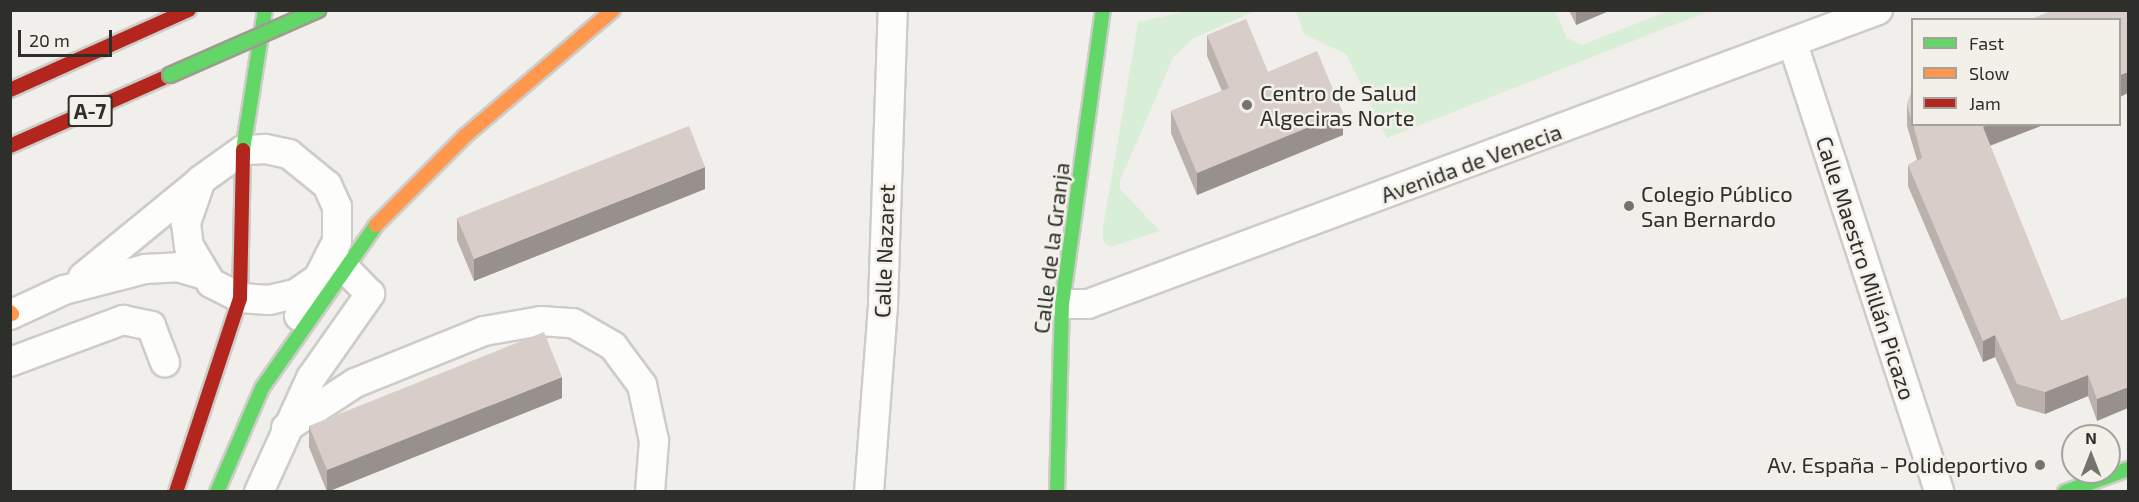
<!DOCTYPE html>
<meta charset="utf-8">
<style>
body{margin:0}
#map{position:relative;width:2139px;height:502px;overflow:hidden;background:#f0efeb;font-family:"Exo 2",sans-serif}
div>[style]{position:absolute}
.green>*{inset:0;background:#d9eed7}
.roads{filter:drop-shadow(2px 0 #cdccc8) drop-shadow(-2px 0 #cdccc8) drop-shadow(0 2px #cdccc8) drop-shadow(0 -2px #cdccc8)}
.street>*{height:28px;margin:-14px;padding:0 14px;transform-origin:14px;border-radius:14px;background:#fdfdfc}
.fast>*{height:14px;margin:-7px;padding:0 7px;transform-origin:7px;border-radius:7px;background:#63d668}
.slow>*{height:14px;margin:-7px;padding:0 7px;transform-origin:7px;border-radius:7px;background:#ff974d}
.jam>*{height:14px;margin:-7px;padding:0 7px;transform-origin:7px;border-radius:7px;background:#b3261e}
.bridges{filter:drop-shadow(2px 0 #9d9c8e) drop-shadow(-2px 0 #9d9c8e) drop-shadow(0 2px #9d9c8e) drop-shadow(0 -2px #9d9c8e)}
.fast-bridge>*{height:14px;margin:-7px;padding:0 7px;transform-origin:7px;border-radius:7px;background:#63d668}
.wall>*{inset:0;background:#bab0ac}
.shaded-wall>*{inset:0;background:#97908c}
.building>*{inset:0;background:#d8cdc8}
.dots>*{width:16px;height:16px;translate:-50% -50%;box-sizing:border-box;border:3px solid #f2f0e9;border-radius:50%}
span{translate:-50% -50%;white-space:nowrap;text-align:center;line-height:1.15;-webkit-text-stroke:5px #f2f0e9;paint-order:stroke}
.shield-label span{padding:2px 4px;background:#f2f0e9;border:2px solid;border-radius:4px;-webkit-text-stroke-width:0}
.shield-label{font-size:21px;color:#2e2e2b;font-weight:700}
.poi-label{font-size:22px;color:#2e2e2b}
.left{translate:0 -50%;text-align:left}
.right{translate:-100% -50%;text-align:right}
.street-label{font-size:22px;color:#2e2e2b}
.frame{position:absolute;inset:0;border:12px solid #2e2e2b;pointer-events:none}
.legend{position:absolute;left:1911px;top:18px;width:210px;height:108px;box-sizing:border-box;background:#f2f0e9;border:2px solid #a4a29d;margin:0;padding:8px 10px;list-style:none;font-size:18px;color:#2e2e2b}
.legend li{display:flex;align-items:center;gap:12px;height:30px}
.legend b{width:30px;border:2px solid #a4a29d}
.north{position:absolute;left:2061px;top:424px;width:60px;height:60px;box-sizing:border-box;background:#f2f0e9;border:2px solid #a4a29d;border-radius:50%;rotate:0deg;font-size:16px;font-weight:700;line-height:24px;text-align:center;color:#2e2e2b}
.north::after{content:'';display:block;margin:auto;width:21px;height:27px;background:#72726e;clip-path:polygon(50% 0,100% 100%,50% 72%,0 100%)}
.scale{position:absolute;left:18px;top:30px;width:94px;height:27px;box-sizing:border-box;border:3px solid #2e2e2b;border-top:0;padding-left:8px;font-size:18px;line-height:21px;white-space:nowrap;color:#2e2e2b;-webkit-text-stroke:4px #f2f0e9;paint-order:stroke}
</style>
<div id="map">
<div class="green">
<div style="clip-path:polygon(1189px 11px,1255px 11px,1194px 38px,1174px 56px,1120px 180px,1120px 189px,1160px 231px,1110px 247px,1103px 241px,1103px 228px,1138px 22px)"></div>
<div style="clip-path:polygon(1296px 11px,1555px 11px,1567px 38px,1582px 45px,1668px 11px,1709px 11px,1387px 138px,1346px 54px,1304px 34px)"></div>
</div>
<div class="roads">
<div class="street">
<div style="left:1793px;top:44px;width:471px;rotate:71.9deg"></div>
<div style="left:83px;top:277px;width:149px;rotate:-39.3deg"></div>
<div style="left:1062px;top:304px;width:26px"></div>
<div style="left:1088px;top:304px;width:843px;rotate:-20.41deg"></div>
<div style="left:10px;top:315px;width:60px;rotate:-24.8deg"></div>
<div style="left:64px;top:290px;width:84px;rotate:-14.5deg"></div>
<div style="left:145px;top:269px;width:33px;rotate:-3deg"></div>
<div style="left:178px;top:267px;width:27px;rotate:17deg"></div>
<div style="left:299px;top:316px;width:84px;rotate:-63.1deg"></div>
<div style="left:337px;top:241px;width:34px;rotate:-90deg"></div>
<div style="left:337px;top:207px;width:24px;rotate:-114deg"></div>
<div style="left:327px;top:185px;width:49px;rotate:-140.8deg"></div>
<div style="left:289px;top:154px;width:25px;rotate:-168deg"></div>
<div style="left:265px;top:149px;width:22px;rotate:177deg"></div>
<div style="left:243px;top:150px;width:52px;rotate:144.5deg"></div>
<div style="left:201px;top:180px;width:46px;rotate:109.2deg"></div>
<div style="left:186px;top:223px;width:23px;rotate:83deg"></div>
<div style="left:189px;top:246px;width:43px;rotate:59.3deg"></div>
<div style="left:211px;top:283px;width:33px;rotate:27deg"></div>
<div style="left:240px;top:298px;width:29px;rotate:4deg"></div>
<div style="left:269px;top:300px;width:27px;rotate:-13deg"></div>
<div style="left:295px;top:294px;width:27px;rotate:-34deg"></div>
<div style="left:10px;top:362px;width:121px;rotate:-20.4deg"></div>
<div style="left:123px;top:320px;width:29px;rotate:12deg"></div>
<div style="left:151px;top:326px;width:39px;rotate:69deg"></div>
<div style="left:286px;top:428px;width:82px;rotate:-33.1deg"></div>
<div style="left:355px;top:383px;width:139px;rotate:-22deg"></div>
<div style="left:484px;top:331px;width:58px;rotate:-10deg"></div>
<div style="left:541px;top:321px;width:32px;rotate:4deg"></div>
<div style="left:573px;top:323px;width:46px;rotate:29.9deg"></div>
<div style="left:613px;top:346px;width:49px;rotate:53.4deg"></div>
<div style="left:642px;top:385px;width:57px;rotate:77.9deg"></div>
<div style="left:654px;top:441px;width:51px;rotate:94.5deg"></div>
<div style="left:259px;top:492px;width:125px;rotate:-65.5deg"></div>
<div style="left:311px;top:378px;width:103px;rotate:-54.9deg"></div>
<div style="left:370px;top:294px;width:53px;rotate:-134.2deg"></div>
<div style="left:869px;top:492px;width:189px;rotate:-85.7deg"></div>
<div style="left:883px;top:304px;width:294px;rotate:-88.1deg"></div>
</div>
<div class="fast">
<div style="left:243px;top:150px;width:142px;rotate:-81.1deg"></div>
<div style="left:217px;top:492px;width:113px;rotate:-66.6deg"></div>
<div style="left:262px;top:388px;width:199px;rotate:-55deg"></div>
<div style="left:1057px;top:492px;width:188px;rotate:-88.5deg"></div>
<div style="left:1062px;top:304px;width:297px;rotate:-82.1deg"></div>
<div style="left:2065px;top:492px;width:67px;rotate:-20.1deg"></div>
</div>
<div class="slow">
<div style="left:376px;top:225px;width:126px;rotate:-45deg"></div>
<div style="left:465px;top:136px;width:194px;rotate:-40.4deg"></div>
<div style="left:10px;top:312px;width:3px;rotate:45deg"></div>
</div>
<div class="jam">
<div style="left:10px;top:90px;width:196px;rotate:-24.1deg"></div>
<div style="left:10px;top:146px;width:175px;rotate:-23.9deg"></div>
<div style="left:176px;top:492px;width:204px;rotate:-71.7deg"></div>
<div style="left:240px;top:298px;width:148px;rotate:-88.8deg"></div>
</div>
</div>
<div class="bridges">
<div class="fast-bridge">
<div style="left:170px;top:75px;width:162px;rotate:-23.7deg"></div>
</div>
</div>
<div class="wall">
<div style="clip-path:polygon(1569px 10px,1611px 10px,1576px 25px)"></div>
<div style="clip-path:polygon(1207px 35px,1268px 72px,1343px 135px,1197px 195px,1171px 133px,1171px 111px,1222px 91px,1207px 56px)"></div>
<div style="clip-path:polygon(1912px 91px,1912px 124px,2046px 124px,1990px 146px,2061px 321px,2128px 297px,2097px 421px,2088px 396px,2045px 414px,2017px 406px,1995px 357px,1983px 362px,1908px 186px,1908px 165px,1917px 160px,1907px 126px,1907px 104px)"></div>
<div style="clip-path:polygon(705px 189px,474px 281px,457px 240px,457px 218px)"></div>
<div style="clip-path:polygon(562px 398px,327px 492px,309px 447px,309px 426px)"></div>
</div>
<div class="shaded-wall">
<div style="clip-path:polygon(1576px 10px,1611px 10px,1576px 25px)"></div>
<div style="clip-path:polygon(2128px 72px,2128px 93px,2120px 97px,2120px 75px)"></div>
<div style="clip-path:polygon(1343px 113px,1343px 135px,1197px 195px,1197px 173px)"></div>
<div style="clip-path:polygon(1989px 124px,2046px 124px,1983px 148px,1983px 127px)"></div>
<div style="clip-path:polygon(705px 167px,705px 189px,474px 281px,474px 259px)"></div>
<div style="clip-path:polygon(1995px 335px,1995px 357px,1983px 362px,1983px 341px)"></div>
<div style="clip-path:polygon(2088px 375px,2088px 396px,2045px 414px,2045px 392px)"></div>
<div style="clip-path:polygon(562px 377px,562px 398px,327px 492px,327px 470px)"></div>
<div style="clip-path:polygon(2128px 387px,2128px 408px,2097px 421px,2097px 399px)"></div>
</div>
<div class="building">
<div style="clip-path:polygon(2054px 10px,2128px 10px,2128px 72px,2120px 75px,2120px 20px,2028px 20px)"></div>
<div style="clip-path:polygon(1246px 19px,1268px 72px,1317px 51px,1343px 113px,1197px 173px,1171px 111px,1229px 88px,1207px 35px)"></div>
<div style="clip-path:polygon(1912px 91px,1912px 123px,1907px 104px)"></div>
<div style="clip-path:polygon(1913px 124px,1989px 124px,1983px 127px,2061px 321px,2128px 297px,2128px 387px,2097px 399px,2088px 375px,2045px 392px,2017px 384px,1995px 335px,1983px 341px,1908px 165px,1922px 158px)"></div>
<div style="clip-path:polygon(689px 126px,705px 167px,474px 259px,457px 218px)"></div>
<div style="clip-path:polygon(544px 332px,562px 377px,327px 470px,309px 426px)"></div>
</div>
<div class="dots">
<div style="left:1247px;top:105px;background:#72726e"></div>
<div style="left:1629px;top:206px;background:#72726e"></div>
<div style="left:2040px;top:465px;background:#72726e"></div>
</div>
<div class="shield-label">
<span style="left:90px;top:111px">A-7</span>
</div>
<div class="poi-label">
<span class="left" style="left:1260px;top:105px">Centro de Salud<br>Algeciras Norte</span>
<span class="left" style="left:1641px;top:206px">Colegio Público<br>San Bernardo</span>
<span class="right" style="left:2028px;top:465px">Av. España - Polideportivo</span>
</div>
<div class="street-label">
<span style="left:1471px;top:163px;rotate:-20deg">Avenida de Venecia</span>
<span style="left:1051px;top:248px;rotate:-83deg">Calle de la Granja</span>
<span style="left:884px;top:251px;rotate:-88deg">Calle Nazaret</span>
<span style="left:1866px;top:268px;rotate:72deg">Calle Maestro Millán Picazo</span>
</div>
<div class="frame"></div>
<ul class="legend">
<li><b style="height:8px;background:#63d668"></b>Fast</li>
<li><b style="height:8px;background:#ff974d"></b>Slow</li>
<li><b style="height:8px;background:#b3261e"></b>Jam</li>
</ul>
<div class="north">N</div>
<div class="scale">20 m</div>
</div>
